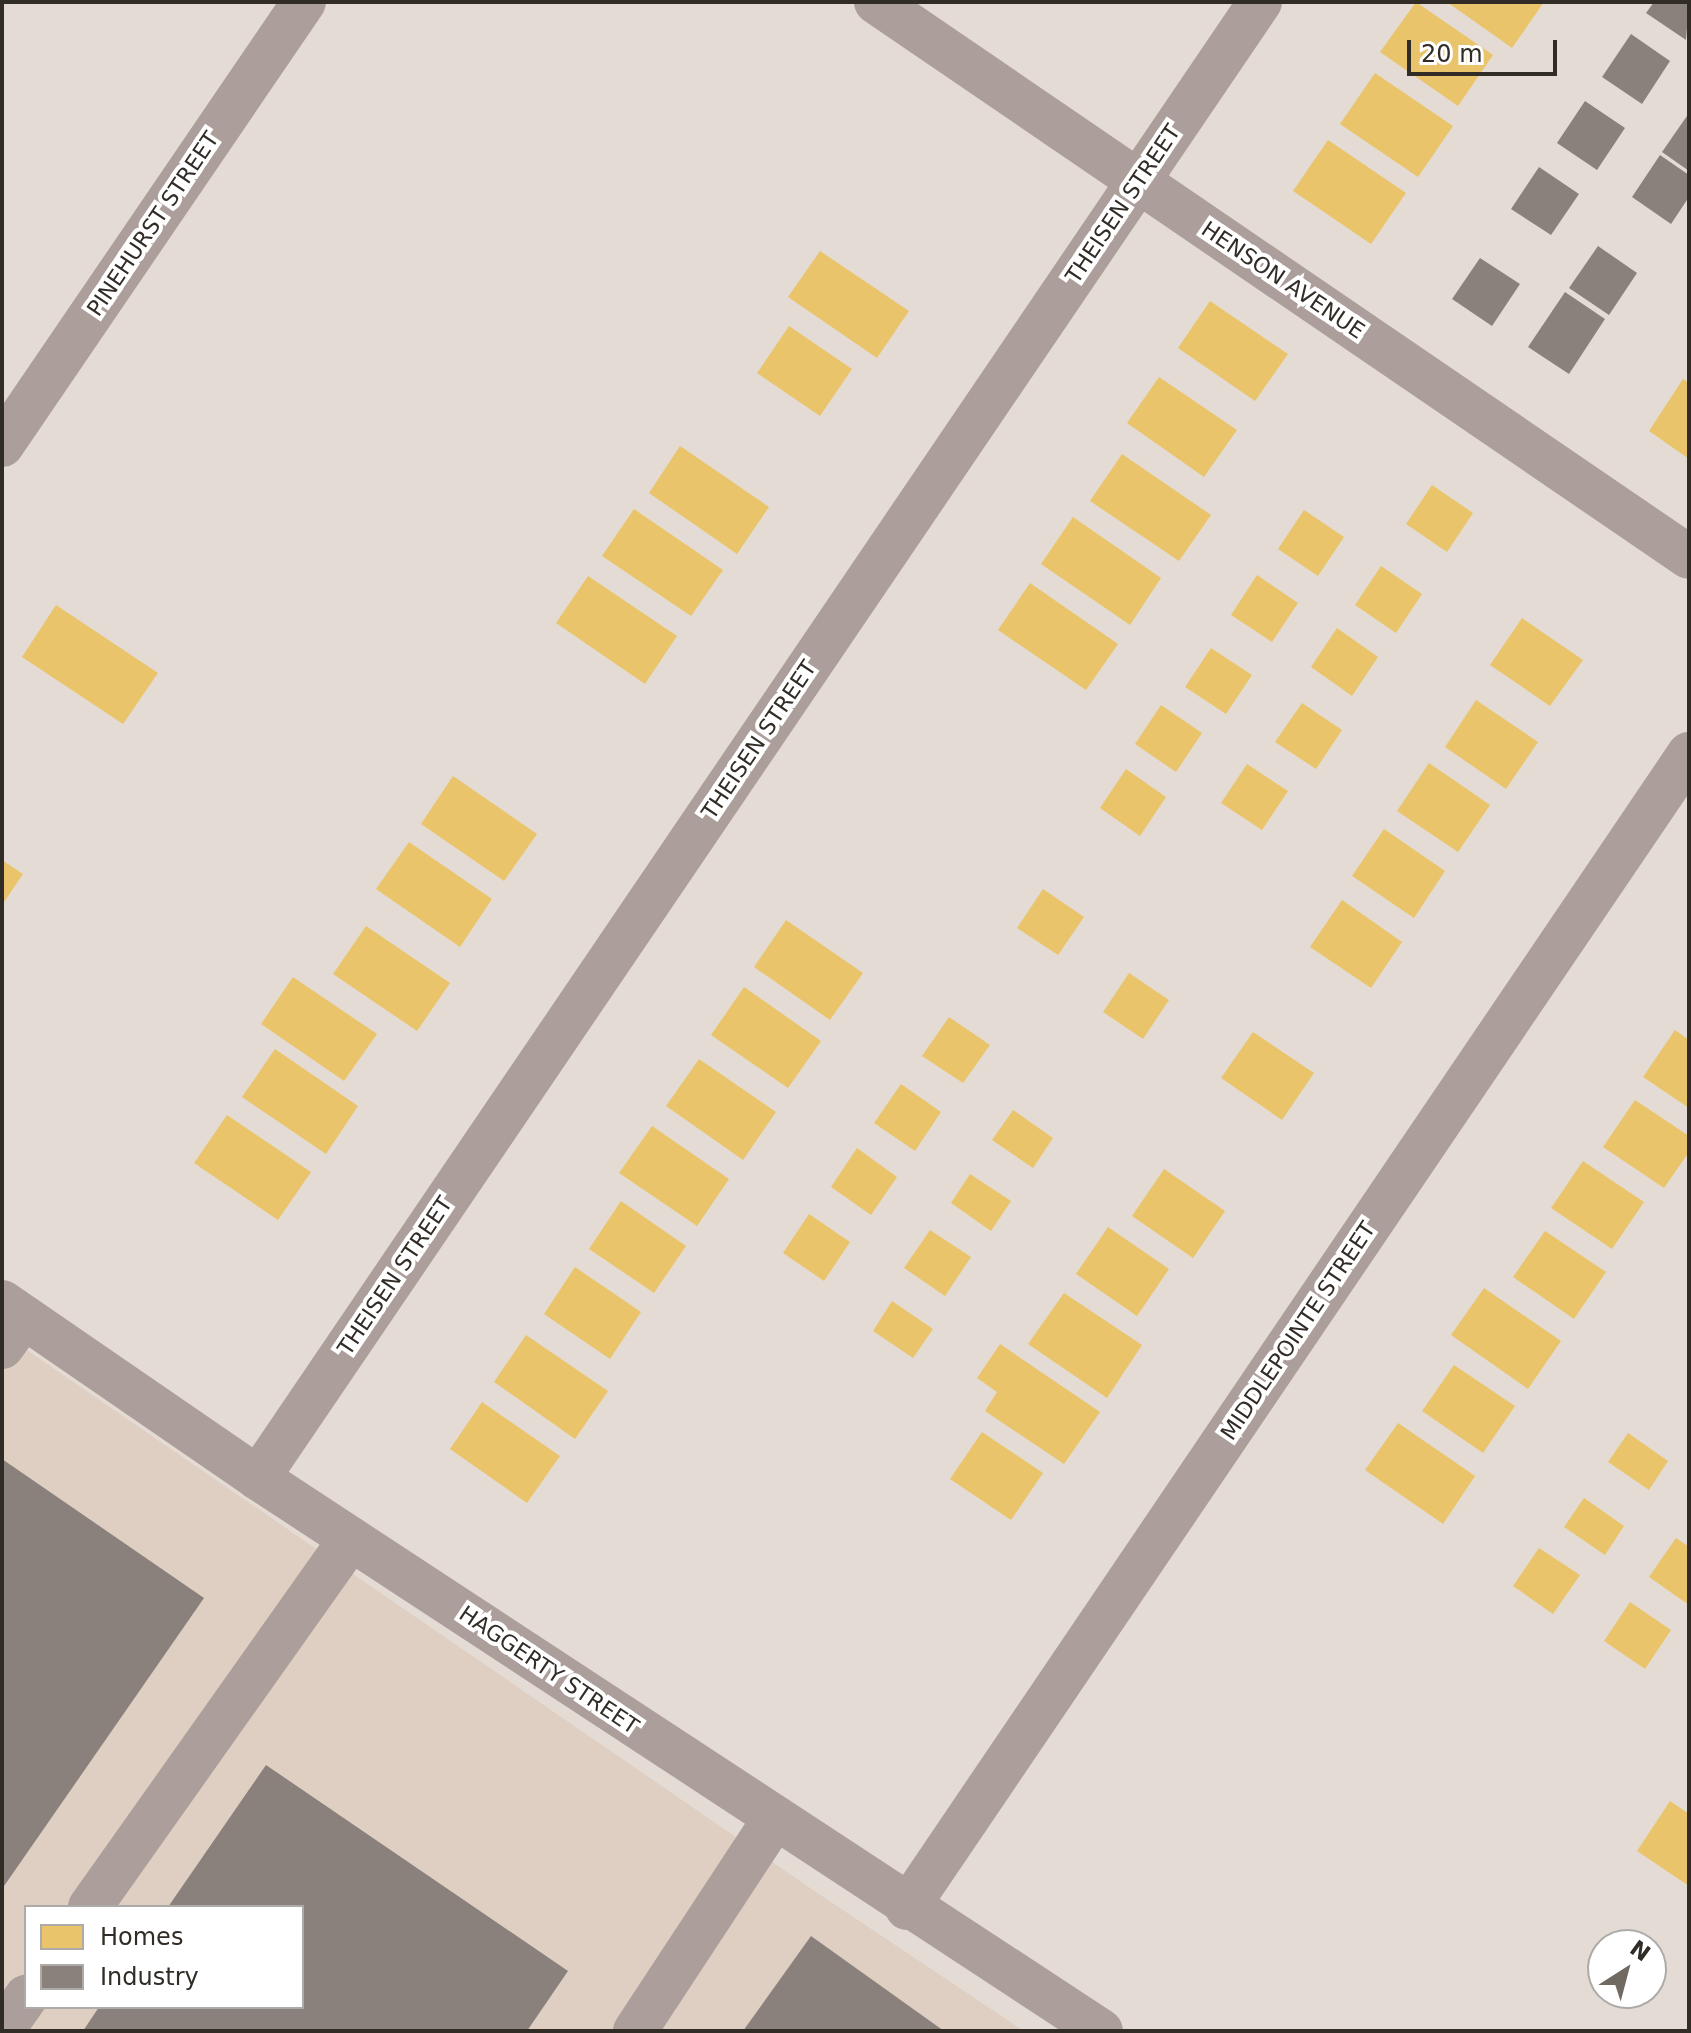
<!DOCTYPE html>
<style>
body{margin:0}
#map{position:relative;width:1691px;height:2033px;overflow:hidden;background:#e4dcd4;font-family:"DejaVu Sans",sans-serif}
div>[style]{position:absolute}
.built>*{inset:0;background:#decfc2}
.homes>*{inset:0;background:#e9c46a}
.industry>*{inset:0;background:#8a817c}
.minor>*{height:44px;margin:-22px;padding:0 22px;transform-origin:22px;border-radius:22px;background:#ac9e9a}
span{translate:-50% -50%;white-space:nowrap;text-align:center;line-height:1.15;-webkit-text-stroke:8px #fff;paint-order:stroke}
.street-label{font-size:22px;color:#312c26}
.frame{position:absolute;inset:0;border:4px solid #312c26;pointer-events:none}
.legend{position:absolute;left:24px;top:1905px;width:280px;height:104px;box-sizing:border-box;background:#fff;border:2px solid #adaba8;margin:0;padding:10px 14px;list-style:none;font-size:24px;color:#312c26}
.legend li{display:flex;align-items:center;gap:16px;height:40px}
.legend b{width:40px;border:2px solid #adaba8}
.north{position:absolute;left:1587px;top:1929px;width:80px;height:80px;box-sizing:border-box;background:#fff;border:2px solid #adaba8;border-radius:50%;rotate:36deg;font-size:22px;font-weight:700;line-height:32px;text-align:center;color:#312c26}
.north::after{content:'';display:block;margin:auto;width:28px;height:36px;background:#706a63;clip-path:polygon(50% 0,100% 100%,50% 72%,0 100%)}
.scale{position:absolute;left:1407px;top:40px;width:150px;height:36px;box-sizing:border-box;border:4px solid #312c26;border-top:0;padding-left:10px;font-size:24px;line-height:28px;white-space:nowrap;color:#312c26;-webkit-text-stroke:6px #fff;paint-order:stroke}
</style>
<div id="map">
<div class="built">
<div style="clip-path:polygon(evenodd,2px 1333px,816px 1892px,1024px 2031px,2px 2031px,2px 1333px,26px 1907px,302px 1907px,302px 2007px,26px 2007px,26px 1907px)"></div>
</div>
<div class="homes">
<div style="clip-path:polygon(1416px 2px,1493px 55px,1458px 106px,1380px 52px)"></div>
<div style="clip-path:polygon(1447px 2px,1544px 2px,1512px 48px)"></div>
<div style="clip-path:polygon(1375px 73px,1453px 126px,1418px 177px,1340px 124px)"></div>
<div style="clip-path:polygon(1328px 140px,1406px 193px,1371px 244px,1293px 191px)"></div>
<div style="clip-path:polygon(820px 251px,909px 311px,877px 358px,788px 297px)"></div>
<div style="clip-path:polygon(1210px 301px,1288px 354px,1255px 401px,1178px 348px)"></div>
<div style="clip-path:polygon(789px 326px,852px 369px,820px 416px,757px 373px)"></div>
<div style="clip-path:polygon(1159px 377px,1237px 430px,1204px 477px,1127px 423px)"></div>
<div style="clip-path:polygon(1683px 379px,1689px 383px,1689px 459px,1649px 431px)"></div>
<div style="clip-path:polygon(680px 446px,769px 507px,737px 554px,649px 493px)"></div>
<div style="clip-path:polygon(1122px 454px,1211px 515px,1179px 561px,1090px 501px)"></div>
<div style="clip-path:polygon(1432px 485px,1473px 513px,1447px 552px,1406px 524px)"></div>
<div style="clip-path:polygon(634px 509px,723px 570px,691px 616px,602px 556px)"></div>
<div style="clip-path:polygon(1304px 510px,1344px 537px,1318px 576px,1278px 549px)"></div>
<div style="clip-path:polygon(1073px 517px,1161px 578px,1130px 625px,1041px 564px)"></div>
<div style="clip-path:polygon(1381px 566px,1422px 594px,1396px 633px,1355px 605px)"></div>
<div style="clip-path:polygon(1257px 575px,1298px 603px,1272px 642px,1231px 615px)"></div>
<div style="clip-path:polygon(588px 576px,677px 636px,645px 684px,556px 623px)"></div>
<div style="clip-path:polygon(1030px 583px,1118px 644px,1086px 690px,998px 630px)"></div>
<div style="clip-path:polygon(56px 605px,158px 673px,123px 724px,22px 657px)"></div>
<div style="clip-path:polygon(1522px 618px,1583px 660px,1550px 706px,1490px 665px)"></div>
<div style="clip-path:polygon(1337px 628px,1378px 657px,1352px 696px,1311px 667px)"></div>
<div style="clip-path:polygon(1211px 648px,1252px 675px,1226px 714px,1185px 687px)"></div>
<div style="clip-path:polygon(1476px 700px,1538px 742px,1506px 789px,1445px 747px)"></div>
<div style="clip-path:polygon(1302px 703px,1342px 730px,1316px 769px,1275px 742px)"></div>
<div style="clip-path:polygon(1161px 705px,1202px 733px,1176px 772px,1135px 744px)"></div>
<div style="clip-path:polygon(1429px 763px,1490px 805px,1458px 852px,1397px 811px)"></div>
<div style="clip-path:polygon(1247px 764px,1288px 791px,1262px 830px,1221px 803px)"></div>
<div style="clip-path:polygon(1126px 769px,1166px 797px,1140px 836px,1100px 808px)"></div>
<div style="clip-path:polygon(453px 776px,537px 834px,504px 881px,421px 824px)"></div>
<div style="clip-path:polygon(1384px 829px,1445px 871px,1414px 918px,1352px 876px)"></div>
<div style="clip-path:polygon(409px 842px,492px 899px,460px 947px,376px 889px)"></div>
<div style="clip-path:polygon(2px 860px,23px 874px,2px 905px)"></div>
<div style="clip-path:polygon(1043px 889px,1084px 917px,1058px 955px,1017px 928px)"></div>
<div style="clip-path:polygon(1342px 900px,1402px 942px,1371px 988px,1310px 947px)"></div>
<div style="clip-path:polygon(786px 920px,863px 973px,830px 1020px,754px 967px)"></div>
<div style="clip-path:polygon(366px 926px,450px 983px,417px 1031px,333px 974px)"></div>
<div style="clip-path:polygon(1129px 973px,1169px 1000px,1143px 1039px,1103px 1012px)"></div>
<div style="clip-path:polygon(293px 977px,377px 1034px,344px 1081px,261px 1024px)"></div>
<div style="clip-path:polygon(744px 987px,821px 1041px,788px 1088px,711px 1035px)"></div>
<div style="clip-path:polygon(949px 1017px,990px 1045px,963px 1083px,922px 1056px)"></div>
<div style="clip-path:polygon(1675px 1030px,1689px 1040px,1689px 1108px,1643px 1077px)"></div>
<div style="clip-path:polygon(1253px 1032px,1314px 1073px,1282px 1120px,1221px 1078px)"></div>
<div style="clip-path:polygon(275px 1049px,358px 1106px,326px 1154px,242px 1097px)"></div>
<div style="clip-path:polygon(699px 1059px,776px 1112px,743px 1160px,666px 1106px)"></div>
<div style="clip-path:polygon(901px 1084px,941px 1112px,915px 1151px,874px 1123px)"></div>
<div style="clip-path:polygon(1635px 1100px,1689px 1136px,1689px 1152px,1664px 1188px,1603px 1147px)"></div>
<div style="clip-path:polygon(1013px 1110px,1053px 1138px,1033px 1168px,992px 1140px)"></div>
<div style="clip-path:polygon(227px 1115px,311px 1172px,278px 1220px,194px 1163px)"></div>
<div style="clip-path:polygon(652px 1126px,729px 1179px,697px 1226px,619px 1173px)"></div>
<div style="clip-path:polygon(857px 1148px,897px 1177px,871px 1215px,831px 1187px)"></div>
<div style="clip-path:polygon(1583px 1161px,1644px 1202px,1612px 1249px,1551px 1208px)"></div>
<div style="clip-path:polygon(1164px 1169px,1225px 1211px,1193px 1258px,1132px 1216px)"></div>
<div style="clip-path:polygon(970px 1174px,1011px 1201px,991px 1231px,951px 1203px)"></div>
<div style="clip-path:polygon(621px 1201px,686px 1246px,654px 1293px,589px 1249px)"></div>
<div style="clip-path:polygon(809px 1214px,850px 1242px,824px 1281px,783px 1253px)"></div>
<div style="clip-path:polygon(1108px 1227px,1169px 1269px,1137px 1316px,1076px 1274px)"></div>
<div style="clip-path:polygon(930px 1230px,971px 1257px,945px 1296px,904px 1268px)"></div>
<div style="clip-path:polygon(1545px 1231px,1606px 1272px,1574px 1319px,1513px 1277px)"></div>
<div style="clip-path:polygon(575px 1267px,641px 1312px,610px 1359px,544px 1314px)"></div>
<div style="clip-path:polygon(1484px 1288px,1561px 1341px,1528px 1389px,1451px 1335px)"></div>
<div style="clip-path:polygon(1064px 1293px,1142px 1345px,1107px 1398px,1028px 1344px)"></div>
<div style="clip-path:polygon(892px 1301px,933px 1329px,913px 1358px,873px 1331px)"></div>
<div style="clip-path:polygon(526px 1335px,608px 1391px,575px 1439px,494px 1382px)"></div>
<div style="clip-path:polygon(1000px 1344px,1100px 1412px,1064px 1464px,985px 1411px,997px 1392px,977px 1378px)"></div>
<div style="clip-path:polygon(1454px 1365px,1515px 1406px,1483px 1453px,1422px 1411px)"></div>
<div style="clip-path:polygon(482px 1402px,560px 1456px,527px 1503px,450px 1449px)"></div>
<div style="clip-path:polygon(1398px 1423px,1475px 1476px,1443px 1524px,1365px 1470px)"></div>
<div style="clip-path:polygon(982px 1432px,1043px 1473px,1011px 1520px,950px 1479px)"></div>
<div style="clip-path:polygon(1628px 1433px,1668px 1461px,1649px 1490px,1608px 1462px)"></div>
<div style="clip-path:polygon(1584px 1498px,1624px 1526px,1605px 1555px,1564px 1527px)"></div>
<div style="clip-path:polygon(1676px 1538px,1689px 1547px,1689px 1605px,1649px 1577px)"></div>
<div style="clip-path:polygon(1539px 1548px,1580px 1575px,1553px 1614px,1513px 1586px)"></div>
<div style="clip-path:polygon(1630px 1602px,1671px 1630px,1645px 1669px,1604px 1641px)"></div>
<div style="clip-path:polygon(1670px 1801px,1689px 1814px,1689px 1886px,1637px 1851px)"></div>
</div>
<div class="industry">
<div style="clip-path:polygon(1654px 2px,1689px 2px,1686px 40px,1646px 13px)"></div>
<div style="clip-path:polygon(1631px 34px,1670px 61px,1642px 104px,1602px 77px)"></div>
<div style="clip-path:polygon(1585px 101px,1625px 128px,1597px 170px,1557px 143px)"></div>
<div style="clip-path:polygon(1689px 113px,1689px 171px,1662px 152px)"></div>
<div style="clip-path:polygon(1660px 155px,1689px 175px,1689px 197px,1671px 224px,1632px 197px)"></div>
<div style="clip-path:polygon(1539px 167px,1579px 194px,1551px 235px,1511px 209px)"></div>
<div style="clip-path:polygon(1598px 246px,1637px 273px,1609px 315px,1569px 288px)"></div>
<div style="clip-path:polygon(1480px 258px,1520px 284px,1492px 326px,1452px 299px)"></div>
<div style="clip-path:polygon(1565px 292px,1605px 319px,1569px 374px,1528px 347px)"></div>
<div style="clip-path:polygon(2px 1459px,204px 1598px,2px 1889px)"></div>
<div style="clip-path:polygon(266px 1765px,568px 1971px,527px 2031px,83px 2031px,99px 2007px,302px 2007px,302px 1907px,168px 1907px)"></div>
<div style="clip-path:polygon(811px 1936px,944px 2031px,743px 2031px)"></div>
</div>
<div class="minor">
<div style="left:876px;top:2px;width:984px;rotate:34.32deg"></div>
<div style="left:2px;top:445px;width:536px;rotate:-55.72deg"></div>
<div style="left:2px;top:1302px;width:311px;rotate:34.5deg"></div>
<div style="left:258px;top:1478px;width:1008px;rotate:33.26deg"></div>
<div style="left:2px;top:1347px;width:37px;rotate:-54deg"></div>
<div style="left:258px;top:1478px;width:1784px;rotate:-55.83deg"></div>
<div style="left:90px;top:1907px;width:451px;rotate:-54.7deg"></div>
<div style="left:907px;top:1908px;width:1394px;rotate:-55.88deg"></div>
<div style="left:2px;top:2031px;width:42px;rotate:-54.8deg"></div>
<div style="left:635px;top:2031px;width:254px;rotate:-56.7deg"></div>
</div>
<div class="street-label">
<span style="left:1123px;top:204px;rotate:-56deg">THEISEN STREET</span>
<span style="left:153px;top:224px;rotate:-56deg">PINEHURST STREET</span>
<span style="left:1283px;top:280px;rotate:34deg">HENSON AVENUE</span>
<span style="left:759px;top:740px;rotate:-56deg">THEISEN STREET</span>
<span style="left:395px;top:1276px;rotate:-56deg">THEISEN STREET</span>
<span style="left:1298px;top:1331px;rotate:-56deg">MIDDLEPOINTE STREET</span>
<span style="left:549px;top:1670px;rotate:34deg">HAGGERTY STREET</span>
</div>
<div class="frame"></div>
<ul class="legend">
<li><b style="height:22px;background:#e9c46a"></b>Homes</li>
<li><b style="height:22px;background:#8a817c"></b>Industry</li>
</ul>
<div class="north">N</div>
<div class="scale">20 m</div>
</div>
